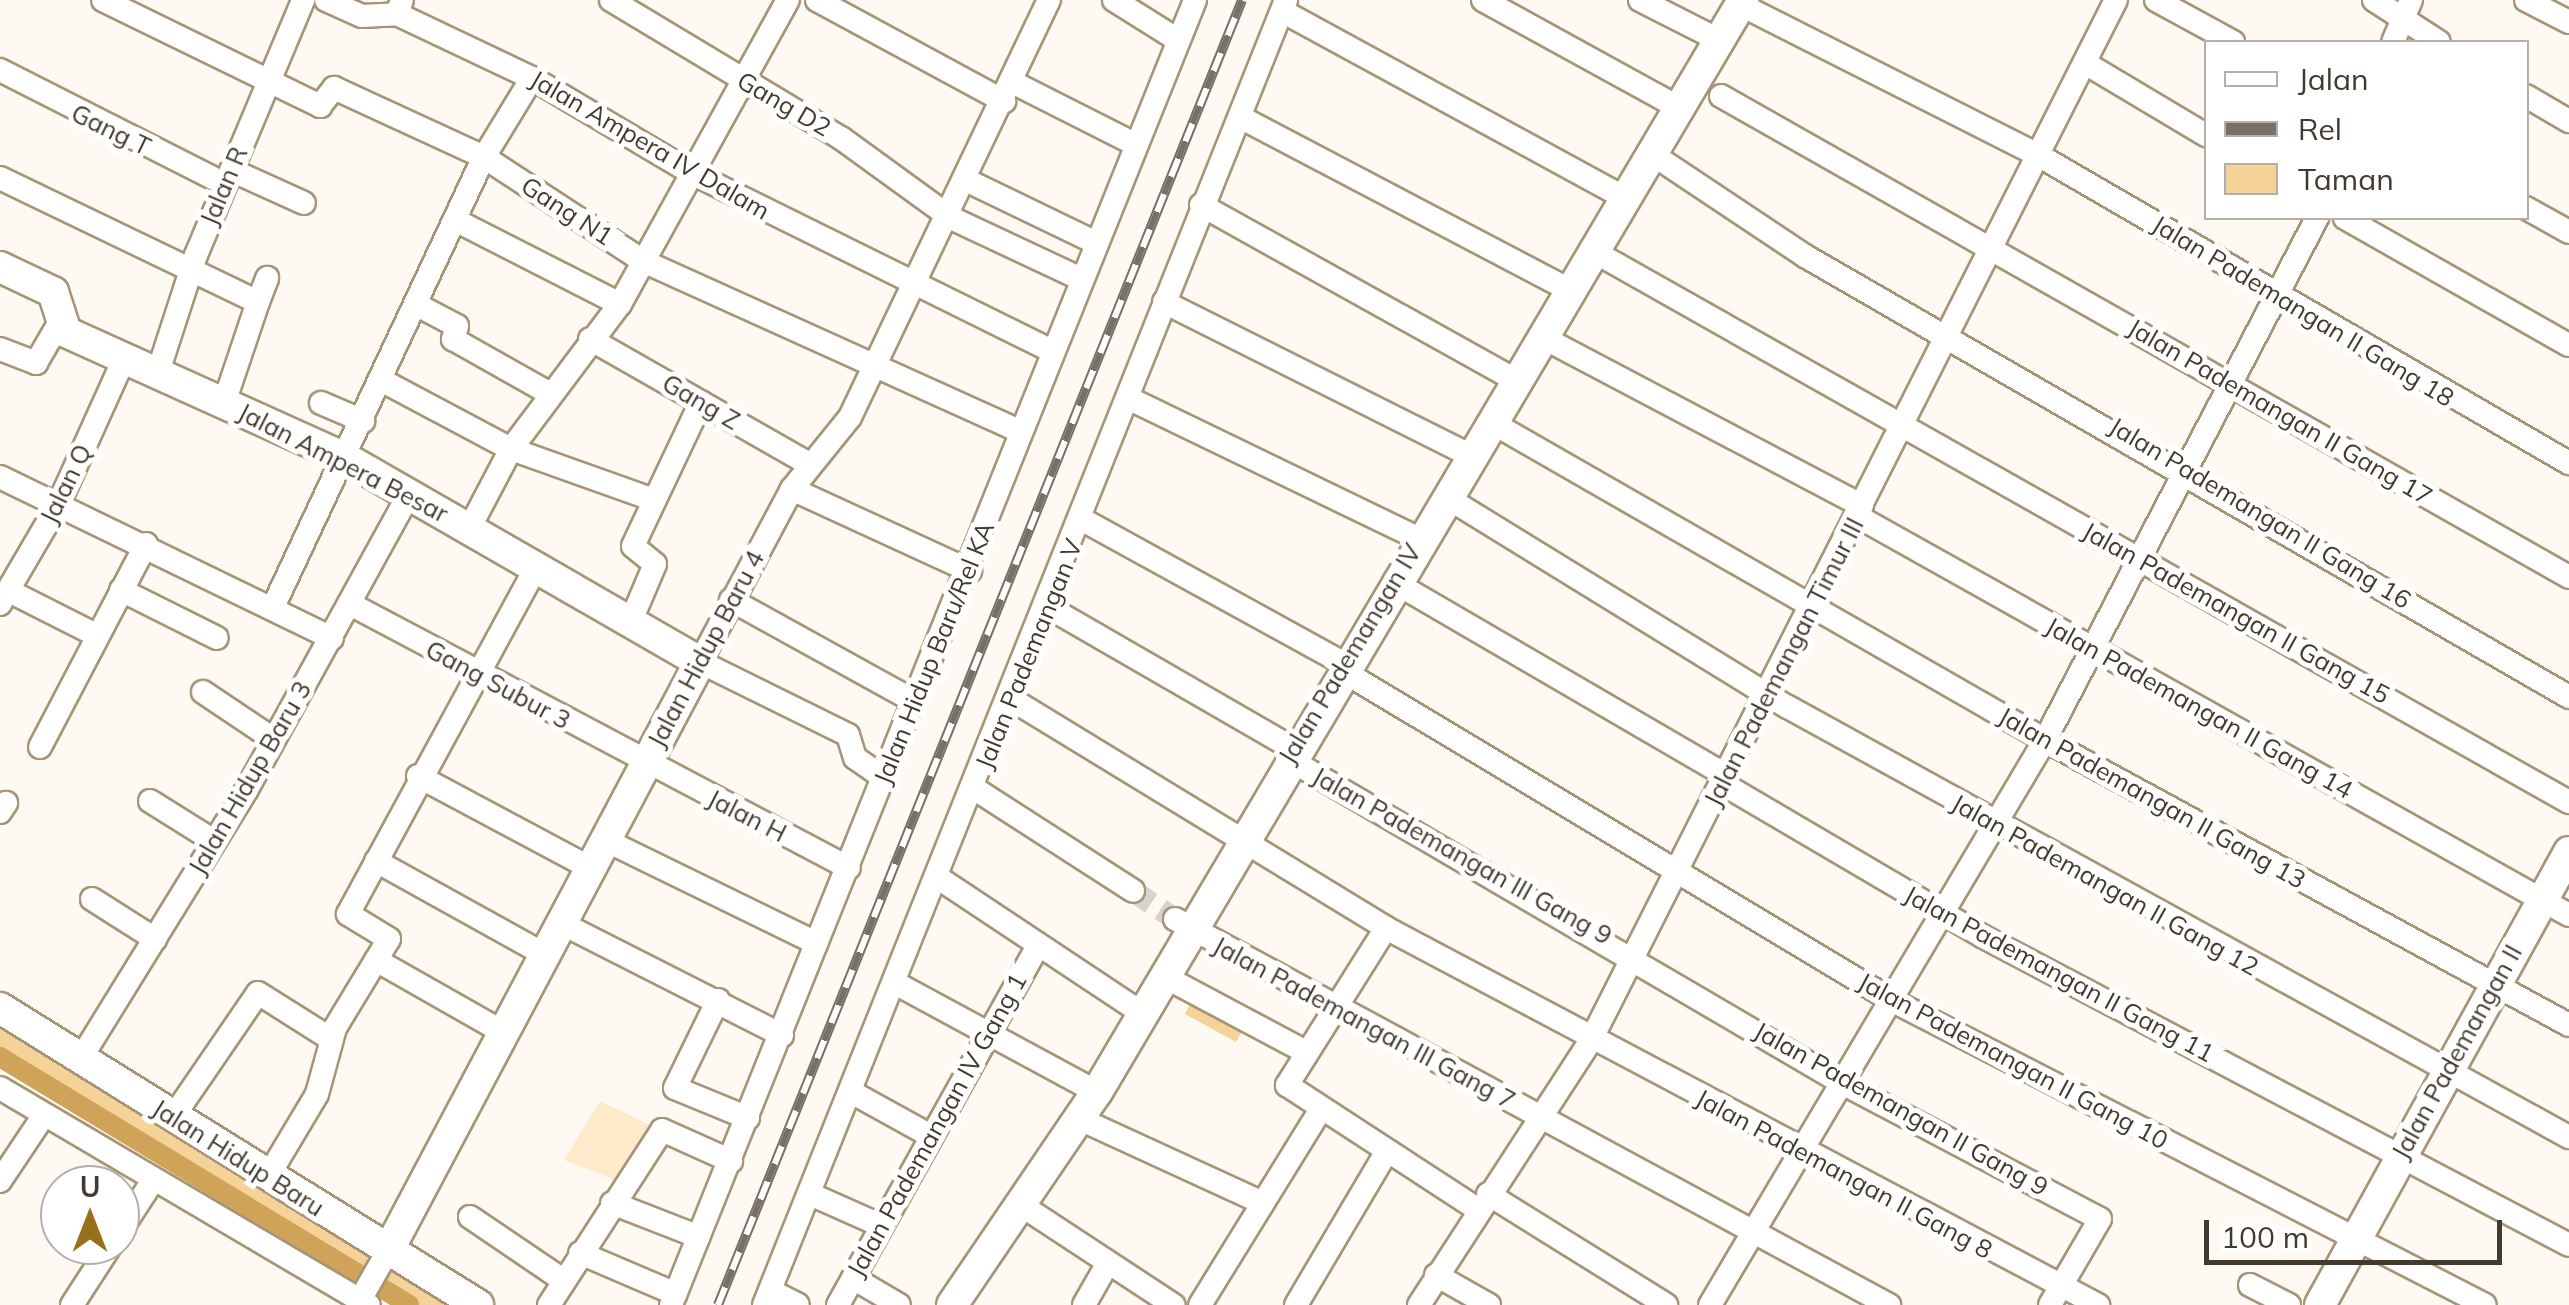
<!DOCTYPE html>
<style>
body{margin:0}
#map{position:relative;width:2569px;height:1305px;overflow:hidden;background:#fefaf3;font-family:Mulish,sans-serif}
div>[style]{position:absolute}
.built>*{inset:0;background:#ffebcc}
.green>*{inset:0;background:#f5d297}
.canal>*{height:20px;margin:-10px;padding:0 10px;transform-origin:10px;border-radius:10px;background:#cfa458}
.minor-tunnel>*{height:22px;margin-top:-11px;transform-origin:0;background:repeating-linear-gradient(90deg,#d8d4cb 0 22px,transparent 0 33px)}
.roads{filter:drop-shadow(2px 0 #a79476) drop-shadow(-2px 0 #a79476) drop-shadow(0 2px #a79476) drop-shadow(0 -2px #a79476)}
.minor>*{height:22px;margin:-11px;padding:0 11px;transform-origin:11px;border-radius:11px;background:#fff}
.tertiary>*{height:30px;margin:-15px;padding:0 15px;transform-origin:15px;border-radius:15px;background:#fff}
.rail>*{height:10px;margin-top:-5px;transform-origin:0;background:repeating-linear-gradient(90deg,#fff 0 19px,#777064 0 38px);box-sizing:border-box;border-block:2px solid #777064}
span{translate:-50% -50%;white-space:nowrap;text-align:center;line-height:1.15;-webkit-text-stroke:10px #fff;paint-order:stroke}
.street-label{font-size:25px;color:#423a2d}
.legend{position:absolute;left:2204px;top:40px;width:325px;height:180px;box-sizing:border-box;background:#fff;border:2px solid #b3b0ab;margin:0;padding:12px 18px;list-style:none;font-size:30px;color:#423a2d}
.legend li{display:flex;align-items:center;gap:20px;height:50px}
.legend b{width:50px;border:2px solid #b3b0ab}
.north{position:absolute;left:40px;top:1165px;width:100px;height:100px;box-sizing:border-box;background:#fff;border:2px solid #b3b0ab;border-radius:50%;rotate:0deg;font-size:28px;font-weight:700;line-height:40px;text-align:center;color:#423a2d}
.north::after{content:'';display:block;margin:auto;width:35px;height:45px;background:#986f1b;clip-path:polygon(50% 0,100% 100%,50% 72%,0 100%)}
.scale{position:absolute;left:2204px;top:1220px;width:298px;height:45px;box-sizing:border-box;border:5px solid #423a2d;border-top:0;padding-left:12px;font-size:30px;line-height:35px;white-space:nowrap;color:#423a2d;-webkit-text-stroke:8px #fff;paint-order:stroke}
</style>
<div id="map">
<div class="built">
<div style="clip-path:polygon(600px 1101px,652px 1126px,621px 1182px,564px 1160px)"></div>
</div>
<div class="green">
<div style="clip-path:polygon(1193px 998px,1245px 1026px,1236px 1042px,1185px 1014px)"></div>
<div style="clip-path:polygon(0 1008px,478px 1305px,409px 1305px,0 1057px)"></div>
</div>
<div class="canal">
<div style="left:0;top:1057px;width:478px;rotate:31.2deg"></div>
</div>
<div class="minor-tunnel">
<div style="left:1133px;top:891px;width:50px;rotate:33.7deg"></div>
</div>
<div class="roads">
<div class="minor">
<div style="left:103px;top:0;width:242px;rotate:26deg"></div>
<div style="left:320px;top:106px;width:23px;rotate:-52deg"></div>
<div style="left:334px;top:88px;width:165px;rotate:24.7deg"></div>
<div style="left:484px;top:157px;width:190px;rotate:33.2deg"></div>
<div style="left:643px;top:261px;width:413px;rotate:24.3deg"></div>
<div style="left:326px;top:0;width:39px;rotate:24deg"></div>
<div style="left:362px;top:16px;width:35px;rotate:-3deg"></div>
<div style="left:402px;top:0;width:15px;rotate:110deg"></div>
<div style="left:397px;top:14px;width:149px;rotate:25.4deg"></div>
<div style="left:532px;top:78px;width:186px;rotate:30.7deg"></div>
<div style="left:692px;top:173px;width:399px;rotate:26.3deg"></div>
<div style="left:611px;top:0;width:268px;rotate:31deg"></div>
<div style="left:841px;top:138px;width:136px;rotate:36deg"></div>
<div style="left:951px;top:218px;width:141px;rotate:25.1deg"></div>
<div style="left:817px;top:0;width:213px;rotate:28.4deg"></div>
<div style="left:1114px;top:0;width:75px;rotate:32deg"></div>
<div style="left:1483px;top:0;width:222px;rotate:28.8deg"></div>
<div style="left:1640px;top:0;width:89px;rotate:26.9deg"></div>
<div style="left:2156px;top:0;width:88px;rotate:28.6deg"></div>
<div style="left:2374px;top:0;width:77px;rotate:32.9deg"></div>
<div style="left:2526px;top:0;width:48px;rotate:27.1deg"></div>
<div style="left:1741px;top:5px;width:333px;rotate:26.8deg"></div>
<div style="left:2038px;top:155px;width:614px;rotate:30.12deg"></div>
<div style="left:1282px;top:11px;width:391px;rotate:28.6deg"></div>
<div style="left:2393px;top:42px;width:46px;rotate:-66.8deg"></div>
<div style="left:2085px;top:63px;width:141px;rotate:30.8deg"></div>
<div style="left:0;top:70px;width:252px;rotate:26.9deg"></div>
<div style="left:1014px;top:83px;width:133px;rotate:26.8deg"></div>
<div style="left:1721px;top:96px;width:975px;rotate:29.56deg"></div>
<div style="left:2526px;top:96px;width:50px;rotate:30.2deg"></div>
<div style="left:1240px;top:117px;width:370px;rotate:27.7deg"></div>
<div style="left:1652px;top:154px;width:184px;rotate:33.7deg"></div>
<div style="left:1805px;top:256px;width:882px;rotate:29.99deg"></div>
<div style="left:231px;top:170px;width:80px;rotate:24.3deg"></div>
<div style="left:0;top:178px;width:286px;rotate:25.7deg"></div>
<div style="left:258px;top:302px;width:26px;rotate:-69deg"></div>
<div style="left:968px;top:181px;width:140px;rotate:25.8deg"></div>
<div style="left:1201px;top:205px;width:359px;rotate:29.1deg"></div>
<div style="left:2526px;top:208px;width:49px;rotate:29.2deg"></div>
<div style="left:2345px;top:218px;width:257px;rotate:29.6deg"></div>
<div style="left:457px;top:221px;width:183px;rotate:27deg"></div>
<div style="left:1593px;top:251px;width:1121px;rotate:29.45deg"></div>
<div style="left:1164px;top:302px;width:343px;rotate:26.6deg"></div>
<div style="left:419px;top:306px;width:43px;rotate:27.8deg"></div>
<div style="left:457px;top:326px;width:14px;rotate:107deg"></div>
<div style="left:453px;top:339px;width:110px;rotate:29.4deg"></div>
<div style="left:1540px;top:336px;width:364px;rotate:27.8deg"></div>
<div style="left:590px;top:339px;width:254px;rotate:29.7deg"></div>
<div style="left:0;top:349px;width:39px;rotate:21deg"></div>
<div style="left:36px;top:363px;width:44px;rotate:-59.9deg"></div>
<div style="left:157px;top:375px;width:126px;rotate:-72deg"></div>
<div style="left:196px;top:255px;width:277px;rotate:-67.2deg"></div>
<div style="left:381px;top:380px;width:147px;rotate:28deg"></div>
<div style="left:511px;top:449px;width:152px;rotate:19.6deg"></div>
<div style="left:1130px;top:399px;width:322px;rotate:25.8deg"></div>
<div style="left:224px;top:403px;width:107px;rotate:-71.4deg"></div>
<div style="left:321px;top:403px;width:46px;rotate:23.2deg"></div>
<div style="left:1491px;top:422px;width:639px;rotate:29.86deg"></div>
<div style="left:2045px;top:740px;width:596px;rotate:28.54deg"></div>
<div style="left:0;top:477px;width:369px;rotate:25.9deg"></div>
<div style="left:792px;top:489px;width:196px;rotate:24.7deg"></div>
<div style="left:1446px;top:497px;width:401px;rotate:31.6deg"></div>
<div style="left:1788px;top:707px;width:892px;rotate:28.84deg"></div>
<div style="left:1857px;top:516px;width:816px;rotate:29.27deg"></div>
<div style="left:1083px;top:520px;width:299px;rotate:28.8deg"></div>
<div style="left:470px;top:527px;width:88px;rotate:-62.3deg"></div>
<div style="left:511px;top:449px;width:181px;rotate:-53.1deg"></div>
<div style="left:620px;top:304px;width:347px;rotate:-61.1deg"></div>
<div style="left:1394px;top:582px;width:385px;rotate:30.2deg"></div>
<div style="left:121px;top:590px;width:107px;rotate:26.6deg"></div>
<div style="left:9px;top:591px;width:97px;rotate:26.8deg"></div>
<div style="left:731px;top:600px;width:209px;rotate:28.9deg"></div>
<div style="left:0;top:604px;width:117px;rotate:-59.7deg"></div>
<div style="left:59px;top:503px;width:158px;rotate:-65.7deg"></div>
<div style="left:274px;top:605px;width:495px;rotate:-64.9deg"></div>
<div style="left:484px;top:157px;width:92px;rotate:-58.7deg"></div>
<div style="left:352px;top:605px;width:562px;rotate:27.89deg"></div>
<div style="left:1048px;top:607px;width:282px;rotate:30deg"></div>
<div style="left:630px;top:623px;width:64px;rotate:-67deg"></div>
<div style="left:655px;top:564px;width:28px;rotate:-141deg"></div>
<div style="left:633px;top:546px;width:159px;rotate:-64.7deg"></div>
<div style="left:1341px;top:670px;width:644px;rotate:30.95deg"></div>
<div style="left:1893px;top:1001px;width:665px;rotate:27.18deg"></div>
<div style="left:203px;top:692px;width:84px;rotate:33.9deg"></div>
<div style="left:1011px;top:699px;width:439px;rotate:31.4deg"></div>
<div style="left:1386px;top:928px;width:806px;rotate:27.9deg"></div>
<div style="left:40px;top:747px;width:229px;rotate:-62.4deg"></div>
<div style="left:1287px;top:758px;width:645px;rotate:30.34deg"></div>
<div style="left:1844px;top:1084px;width:289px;rotate:27.8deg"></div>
<div style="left:2100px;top:1219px;width:99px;rotate:120.2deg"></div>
<div style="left:418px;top:776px;width:195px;rotate:28.1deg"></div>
<div style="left:884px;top:778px;width:35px;rotate:-145deg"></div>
<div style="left:855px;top:758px;width:24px;rotate:-107deg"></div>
<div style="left:848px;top:735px;width:165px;rotate:-153.7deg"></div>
<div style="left:700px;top:662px;width:196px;rotate:-62deg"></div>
<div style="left:792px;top:489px;width:92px;rotate:-51.1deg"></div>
<div style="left:850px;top:417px;width:462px;rotate:-64.5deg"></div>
<div style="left:1723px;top:784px;width:300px;rotate:30.4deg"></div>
<div style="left:1982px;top:936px;width:663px;rotate:27.76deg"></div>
<div style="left:975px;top:789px;width:188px;rotate:32.8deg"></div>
<div style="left:150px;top:801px;width:75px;rotate:32deg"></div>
<div style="left:0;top:812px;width:11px;rotate:-56deg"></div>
<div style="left:605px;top:840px;width:235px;rotate:26deg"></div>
<div style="left:376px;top:861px;width:192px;rotate:29deg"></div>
<div style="left:940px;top:879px;width:242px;rotate:33.6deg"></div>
<div style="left:92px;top:899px;width:75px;rotate:32.4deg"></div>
<div style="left:1175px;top:919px;width:812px;rotate:28.4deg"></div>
<div style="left:561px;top:923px;width:248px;rotate:26.9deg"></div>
<div style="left:1386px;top:928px;width:186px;rotate:122.2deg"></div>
<div style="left:1287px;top:1085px;width:227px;rotate:33.1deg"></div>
<div style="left:376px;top:960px;width:146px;rotate:29.6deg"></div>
<div style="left:1163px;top:976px;width:162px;rotate:28deg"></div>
<div style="left:897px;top:984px;width:227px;rotate:28.4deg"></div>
<div style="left:718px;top:1000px;width:98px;rotate:116deg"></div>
<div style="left:675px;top:1088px;width:79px;rotate:22.3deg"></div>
<div style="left:81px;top:1058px;width:316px;rotate:-58.3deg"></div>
<div style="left:247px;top:789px;width:338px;rotate:-61.2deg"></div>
<div style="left:0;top:1088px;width:428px;rotate:30.5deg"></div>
<div style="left:853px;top:1093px;width:87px;rotate:28.9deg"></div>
<div style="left:173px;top:1117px;width:150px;rotate:-55.6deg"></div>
<div style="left:258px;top:993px;width:86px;rotate:32.2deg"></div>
<div style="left:1080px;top:1119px;width:201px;rotate:24.7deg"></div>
<div style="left:267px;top:1178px;width:98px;rotate:-59.2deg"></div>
<div style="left:317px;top:1094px;width:68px;rotate:-74.7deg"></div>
<div style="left:335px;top:1028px;width:104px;rotate:-58.8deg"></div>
<div style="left:389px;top:939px;width:48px;rotate:-148.6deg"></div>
<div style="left:348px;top:914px;width:392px;rotate:-61.5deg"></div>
<div style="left:0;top:1181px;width:79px;rotate:-56.3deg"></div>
<div style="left:810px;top:1194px;width:77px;rotate:23.9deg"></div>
<div style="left:1488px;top:1194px;width:210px;rotate:31.9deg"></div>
<div style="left:612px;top:1203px;width:93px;rotate:21.3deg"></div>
<div style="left:1018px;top:1203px;width:186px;rotate:33.3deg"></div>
<div style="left:470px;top:1217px;width:112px;rotate:34.1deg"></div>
<div style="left:120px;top:1231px;width:62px;rotate:-56.8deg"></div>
<div style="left:580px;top:1253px;width:104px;rotate:23.1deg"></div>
<div style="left:1436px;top:1275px;width:61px;rotate:29.5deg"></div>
<div style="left:853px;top:1278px;width:53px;rotate:30.4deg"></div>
<div style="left:2250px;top:1285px;width:44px;rotate:27.1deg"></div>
<div style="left:771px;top:1291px;width:30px;rotate:27deg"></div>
<div style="left:360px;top:1300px;width:56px;rotate:-60.3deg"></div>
<div style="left:72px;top:1305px;width:72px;rotate:-57deg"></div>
<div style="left:549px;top:1305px;width:208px;rotate:-57.1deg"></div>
<div style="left:662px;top:1130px;width:76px;rotate:24.2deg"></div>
<div style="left:671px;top:1305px;width:1406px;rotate:-68.12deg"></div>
<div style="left:764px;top:1305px;width:1406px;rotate:-68.2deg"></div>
<div style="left:838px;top:1305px;width:411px;rotate:-60.9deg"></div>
<div style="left:1084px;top:1305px;width:43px;rotate:-60.4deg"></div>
<div style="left:1200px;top:1305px;width:230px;rotate:-58.3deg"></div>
<div style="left:1296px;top:1305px;width:177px;rotate:-59.4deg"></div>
<div style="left:1419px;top:1305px;width:316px;rotate:-57deg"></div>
<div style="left:1591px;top:1040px;width:1165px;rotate:-63.22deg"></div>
<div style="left:1710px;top:1305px;width:657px;rotate:-59.34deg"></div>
<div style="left:2045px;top:740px;width:589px;rotate:-62.48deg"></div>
</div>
<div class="tertiary">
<div style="left:0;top:267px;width:59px;rotate:25.3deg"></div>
<div style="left:53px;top:292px;width:42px;rotate:72deg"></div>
<div style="left:66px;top:332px;width:308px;rotate:24.3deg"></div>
<div style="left:347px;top:459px;width:407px;rotate:29.9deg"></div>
<div style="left:700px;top:662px;width:667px;rotate:117.91deg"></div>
<div style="left:0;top:1008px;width:563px;rotate:31.85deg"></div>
<div style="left:952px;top:1305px;width:258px;rotate:-55.8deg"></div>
<div style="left:1097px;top:1092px;width:1269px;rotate:-59.39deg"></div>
<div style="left:2320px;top:1305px;width:517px;rotate:-61.2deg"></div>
</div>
</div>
<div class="rail">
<div style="left:718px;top:1305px;width:1406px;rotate:-68.12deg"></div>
</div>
<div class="street-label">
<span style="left:784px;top:104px;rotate:30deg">Gang D2</span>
<span style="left:111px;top:130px;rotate:26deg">Gang T</span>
<span style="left:650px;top:145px;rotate:30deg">Jalan Ampera IV Dalam</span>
<span style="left:224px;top:186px;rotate:-67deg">Jalan R</span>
<span style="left:567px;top:211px;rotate:33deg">Gang N1</span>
<span style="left:2303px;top:311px;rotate:31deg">Jalan Pademangan II Gang 18</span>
<span style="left:701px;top:402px;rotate:30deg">Gang Z</span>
<span style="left:2280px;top:412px;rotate:30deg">Jalan Pademangan II Gang 17</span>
<span style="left:343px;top:463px;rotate:27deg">Jalan Ampera Besar</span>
<span style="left:66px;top:484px;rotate:-64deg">Jalan Q</span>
<span style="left:2260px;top:513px;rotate:31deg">Jalan Pademangan II Gang 16</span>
<span style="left:2236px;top:613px;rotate:29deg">Jalan Pademangan II Gang 15</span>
<span style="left:706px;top:649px;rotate:-62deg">Jalan Hidup Baru 4</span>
<span style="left:934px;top:653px;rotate:-68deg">Jalan Hidup Baru/Rel KA</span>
<span style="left:1029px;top:654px;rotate:-68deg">Jalan Pademangan V</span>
<span style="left:1350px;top:654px;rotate:-59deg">Jalan Pademangan IV</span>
<span style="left:1784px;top:662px;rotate:-63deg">Jalan Pademangan Timur III</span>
<span style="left:498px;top:685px;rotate:28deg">Gang Subur 3</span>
<span style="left:2199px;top:708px;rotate:29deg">Jalan Pademangan II Gang 14</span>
<span style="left:250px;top:778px;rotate:-60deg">Jalan Hidup Baru 3</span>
<span style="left:2152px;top:798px;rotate:29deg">Jalan Pademangan II Gang 13</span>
<span style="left:747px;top:816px;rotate:27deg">Jalan H</span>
<span style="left:1462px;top:856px;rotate:29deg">Jalan Pademangan III Gang 9</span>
<span style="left:2105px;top:885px;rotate:29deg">Jalan Pademangan II Gang 12</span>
<span style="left:2059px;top:974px;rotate:28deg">Jalan Pademangan II Gang 11</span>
<span style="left:1364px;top:1023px;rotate:28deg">Jalan Pademangan III Gang 7</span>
<span style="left:2457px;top:1052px;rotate:-61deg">Jalan Pademangan II</span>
<span style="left:2013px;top:1061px;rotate:28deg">Jalan Pademangan II Gang 10</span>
<span style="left:1901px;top:1109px;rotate:29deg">Jalan Pademangan II Gang 9</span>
<span style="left:937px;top:1125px;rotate:-61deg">Jalan Pademangan IV Gang 1</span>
<span style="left:238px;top:1158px;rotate:32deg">Jalan Hidup Baru</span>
<span style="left:1844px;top:1174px;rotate:28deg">Jalan Pademangan II Gang 8</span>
</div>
<ul class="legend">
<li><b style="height:12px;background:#fff"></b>Jalan</li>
<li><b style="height:12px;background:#777064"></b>Rel</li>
<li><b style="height:28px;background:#f5d297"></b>Taman</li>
</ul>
<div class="north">U</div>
<div class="scale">100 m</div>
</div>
